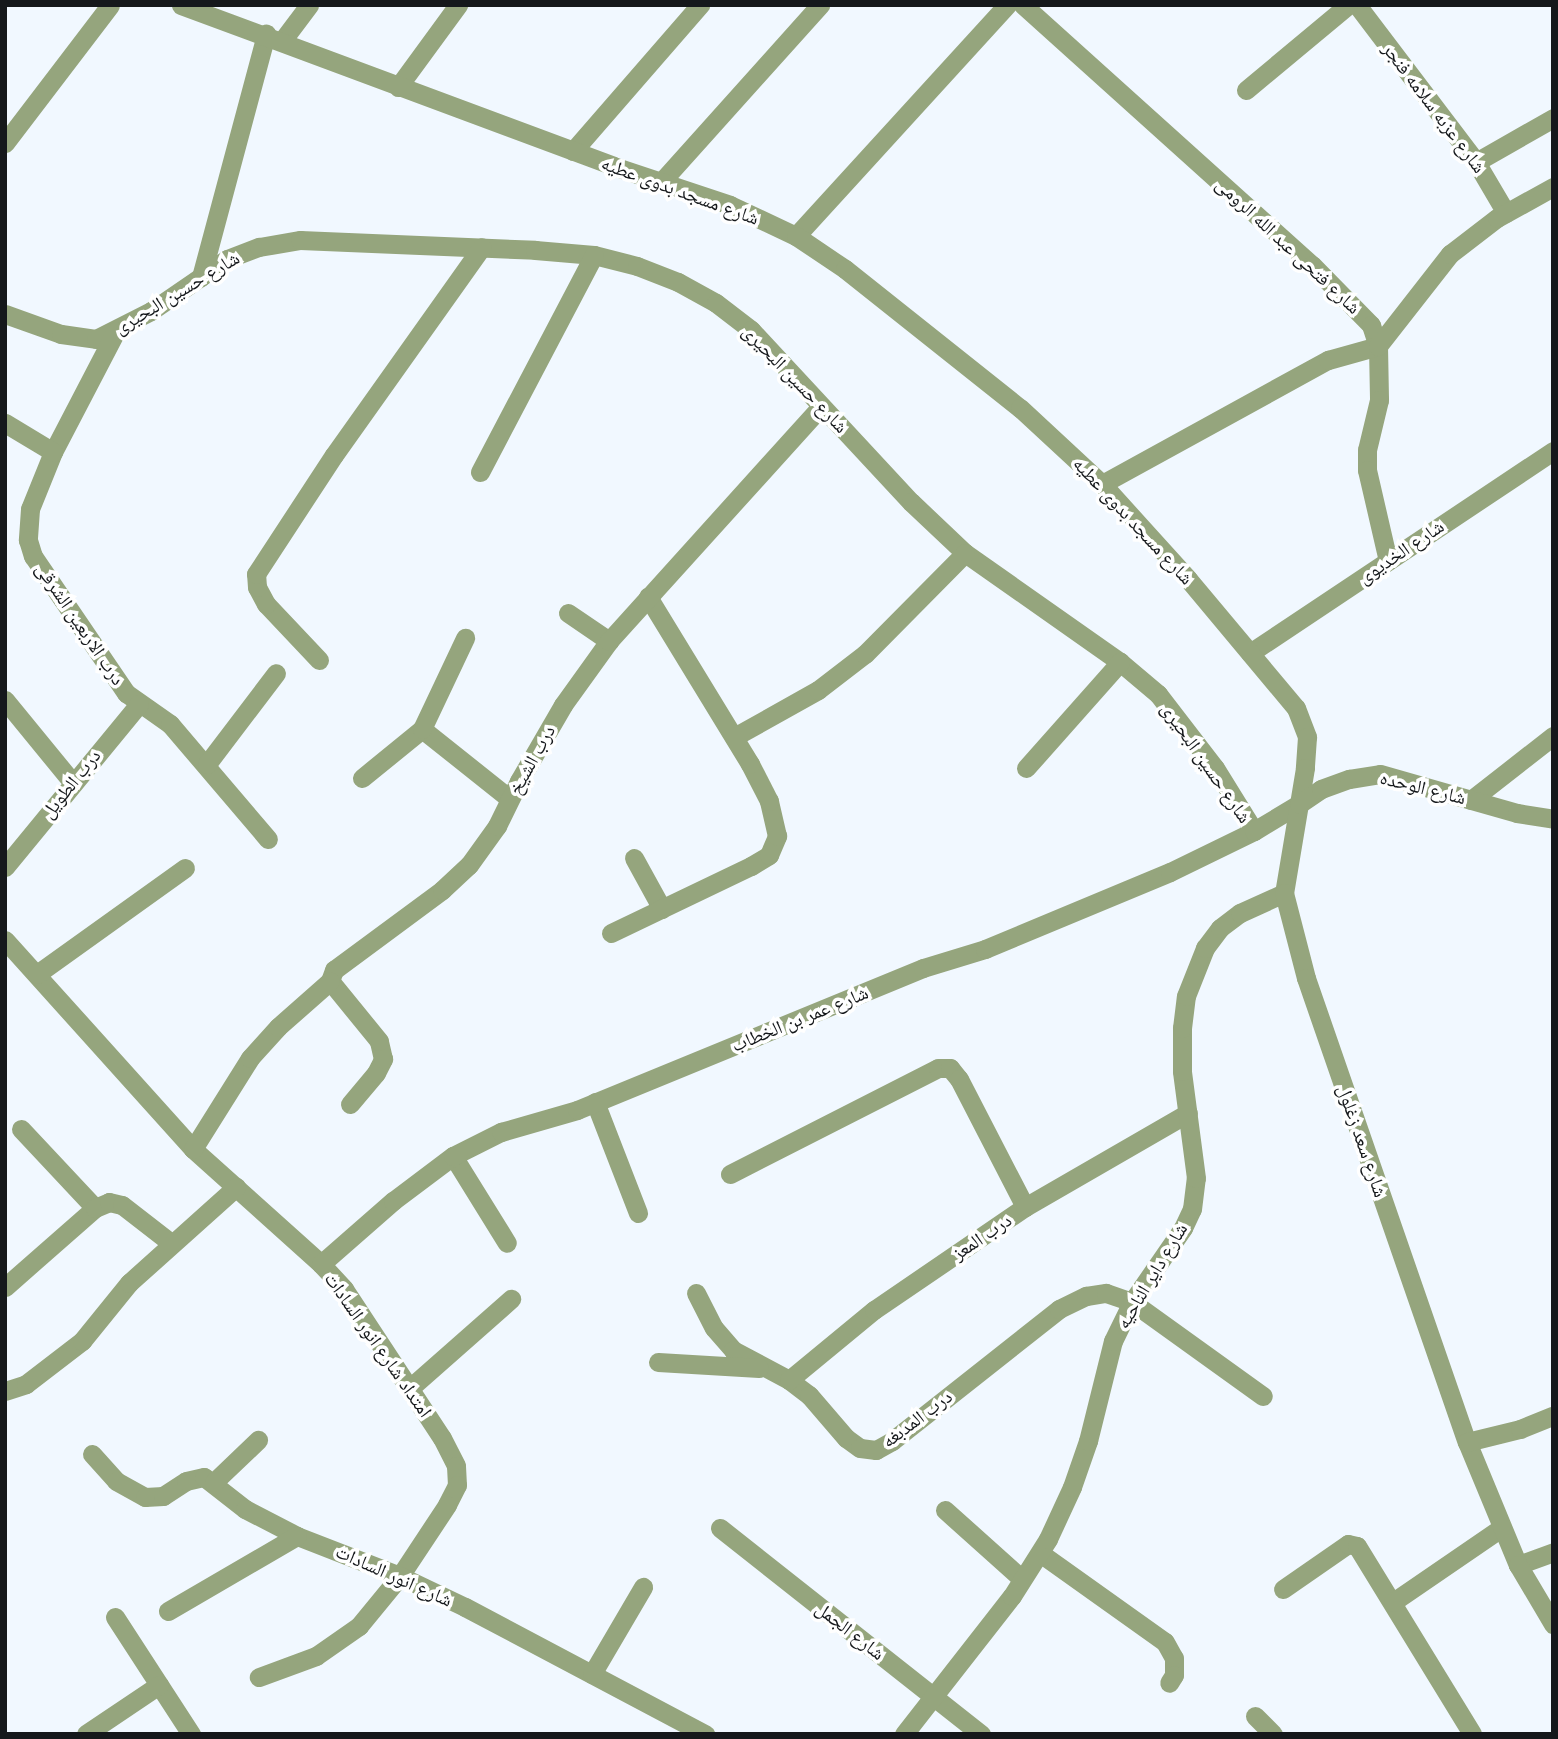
<!DOCTYPE html>
<meta charset="utf-8">
<style>
body{margin:0}
#map{position:relative;width:1558px;height:1739px;overflow:hidden;background:#f1f8ff;font-family:Poppins,"Noto Naskh Arabic",sans-serif}
div>[style]{position:absolute}
.minor>*{height:19px;margin:-9.5px;padding:0 9.5px;transform-origin:9.5px;border-radius:9.5px;background:#95a57d}
.tertiary>*{height:19px;margin:-9.5px;padding:0 9.5px;transform-origin:9.5px;border-radius:9.5px;background:#95a57d}
span{translate:-50% -50%;white-space:nowrap;text-align:center;line-height:1.15;-webkit-text-stroke:7px #fff;paint-order:stroke}
.street-label{font-size:19px;color:#15181b}
.frame{position:absolute;inset:0;border:7px solid #15181b;pointer-events:none}
</style>
<div id="map">
<div class="minor">
<div style="left:1023px;top:5px;width:389px;rotate:42deg"></div>
<div style="left:1312px;top:265px;width:84px;rotate:45.5deg"></div>
<div style="left:1371px;top:325px;width:22px;rotate:72deg"></div>
<div style="left:1378px;top:346px;width:54px;rotate:88.9deg"></div>
<div style="left:1379px;top:400px;width:51px;rotate:103.5deg"></div>
<div style="left:1367px;top:450px;width:20px;rotate:90deg"></div>
<div style="left:1367px;top:470px;width:93px;rotate:77deg"></div>
<div style="left:1357px;top:5px;width:197px;rotate:52.8deg"></div>
<div style="left:1476px;top:162px;width:59px;rotate:59.5deg"></div>
<div style="left:282px;top:41px;width:45px;rotate:-53.1deg"></div>
<div style="left:398px;top:87px;width:102px;rotate:-53.8deg"></div>
<div style="left:1246px;top:90px;width:133px;rotate:-39.8deg"></div>
<div style="left:5px;top:143px;width:173px;rotate:-52.7deg"></div>
<div style="left:573px;top:151px;width:194px;rotate:-49deg"></div>
<div style="left:1476px;top:162px;width:89px;rotate:-29.7deg"></div>
<div style="left:662px;top:181px;width:237px;rotate:-48.1deg"></div>
<div style="left:796px;top:236px;width:313px;rotate:-47.6deg"></div>
<div style="left:201px;top:277px;width:252px;rotate:-75deg"></div>
<div style="left:5px;top:314px;width:59px;rotate:19.7deg"></div>
<div style="left:61px;top:334px;width:35px;rotate:8deg"></div>
<div style="left:96px;top:339px;width:62px;rotate:-27deg"></div>
<div style="left:151px;top:311px;width:92px;rotate:-34.4deg"></div>
<div style="left:227px;top:259px;width:34px;rotate:-21deg"></div>
<div style="left:259px;top:247px;width:42px;rotate:-9.7deg"></div>
<div style="left:300px;top:240px;width:235px;rotate:2.4deg"></div>
<div style="left:535px;top:250px;width:59px;rotate:4.8deg"></div>
<div style="left:594px;top:255px;width:44px;rotate:14.3deg"></div>
<div style="left:637px;top:266px;width:44px;rotate:21.3deg"></div>
<div style="left:678px;top:282px;width:43px;rotate:28.9deg"></div>
<div style="left:716px;top:303px;width:44px;rotate:37.6deg"></div>
<div style="left:751px;top:330px;width:235px;rotate:47.1deg"></div>
<div style="left:911px;top:502px;width:74px;rotate:43.4deg"></div>
<div style="left:965px;top:553px;width:189px;rotate:35.1deg"></div>
<div style="left:1120px;top:662px;width:50px;rotate:40.1deg"></div>
<div style="left:1158px;top:694px;width:93px;rotate:52.4deg"></div>
<div style="left:1215px;top:768px;width:74px;rotate:58.2deg"></div>
<div style="left:116px;top:331px;width:136px;rotate:117.5deg"></div>
<div style="left:53px;top:452px;width:61px;rotate:112deg"></div>
<div style="left:30px;top:509px;width:31px;rotate:94deg"></div>
<div style="left:28px;top:540px;width:17px;rotate:73deg"></div>
<div style="left:33px;top:556px;width:166px;rotate:55.8deg"></div>
<div style="left:126px;top:693px;width:54px;rotate:35.2deg"></div>
<div style="left:170px;top:724px;width:151px;rotate:49.6deg"></div>
<div style="left:5px;top:423px;width:56px;rotate:31.1deg"></div>
<div style="left:480px;top:472px;width:245px;rotate:-62.3deg"></div>
<div style="left:1102px;top:484px;width:258px;rotate:-28.8deg"></div>
<div style="left:1328px;top:360px;width:52px;rotate:-15.6deg"></div>
<div style="left:1378px;top:346px;width:117px;rotate:-52deg"></div>
<div style="left:1450px;top:254px;width:59px;rotate:-37.5deg"></div>
<div style="left:1497px;top:218px;width:64px;rotate:-29deg"></div>
<div style="left:568px;top:613px;width:50px;rotate:34.3deg"></div>
<div style="left:1250px;top:653px;width:364px;rotate:-33.7deg"></div>
<div style="left:319px;top:660px;width:77px;rotate:-133.4deg"></div>
<div style="left:266px;top:604px;width:19px;rotate:-118deg"></div>
<div style="left:257px;top:587px;width:13px;rotate:-94deg"></div>
<div style="left:256px;top:574px;width:142px;rotate:-56.8deg"></div>
<div style="left:334px;top:455px;width:255px;rotate:-54.6deg"></div>
<div style="left:5px;top:700px;width:106px;rotate:50.7deg"></div>
<div style="left:422px;top:729px;width:112px;rotate:38.5deg"></div>
<div style="left:734px;top:737px;width:96px;rotate:-29.2deg"></div>
<div style="left:818px;top:690px;width:59px;rotate:-37.5deg"></div>
<div style="left:865px;top:654px;width:142px;rotate:-45.3deg"></div>
<div style="left:207px;top:764px;width:114px;rotate:-52.8deg"></div>
<div style="left:1026px;top:768px;width:142px;rotate:-48.4deg"></div>
<div style="left:362px;top:778px;width:77px;rotate:-39.2deg"></div>
<div style="left:422px;top:729px;width:101px;rotate:-64.7deg"></div>
<div style="left:1471px;top:800px;width:104px;rotate:-38deg"></div>
<div style="left:634px;top:858px;width:58px;rotate:61.2deg"></div>
<div style="left:5px;top:867px;width:211px;rotate:-50.6deg"></div>
<div style="left:611px;top:933px;width:155px;rotate:-25.6deg"></div>
<div style="left:751px;top:866px;width:21px;rotate:-31deg"></div>
<div style="left:769px;top:855px;width:21px;rotate:-67deg"></div>
<div style="left:777px;top:836px;width:36px;rotate:-103deg"></div>
<div style="left:769px;top:801px;width:42px;rotate:-117.2deg"></div>
<div style="left:750px;top:764px;width:196px;rotate:-121.4deg"></div>
<div style="left:5px;top:940px;width:281px;rotate:48deg"></div>
<div style="left:193px;top:1149px;width:172px;rotate:41.9deg"></div>
<div style="left:321px;top:1264px;width:34px;rotate:47deg"></div>
<div style="left:344px;top:1289px;width:178px;rotate:56.7deg"></div>
<div style="left:442px;top:1438px;width:31px;rotate:63deg"></div>
<div style="left:456px;top:1466px;width:19px;rotate:87deg"></div>
<div style="left:457px;top:1485px;width:22px;rotate:117deg"></div>
<div style="left:447px;top:1505px;width:85px;rotate:123.5deg"></div>
<div style="left:400px;top:1576px;width:65px;rotate:129.4deg"></div>
<div style="left:359px;top:1626px;width:52px;rotate:145.1deg"></div>
<div style="left:316px;top:1656px;width:61px;rotate:159.8deg"></div>
<div style="left:37px;top:974px;width:182px;rotate:-35.6deg"></div>
<div style="left:595px;top:1102px;width:119px;rotate:68.8deg"></div>
<div style="left:350px;top:1104px;width:40px;rotate:-50deg"></div>
<div style="left:376px;top:1073px;width:16px;rotate:-63deg"></div>
<div style="left:383px;top:1059px;width:18px;rotate:-103deg"></div>
<div style="left:379px;top:1041px;width:77px;rotate:-129.2deg"></div>
<div style="left:330px;top:981px;width:12px;rotate:-70deg"></div>
<div style="left:334px;top:970px;width:134px;rotate:-36.5deg"></div>
<div style="left:442px;top:890px;width:37px;rotate:-43deg"></div>
<div style="left:469px;top:865px;width:48px;rotate:-54.3deg"></div>
<div style="left:497px;top:826px;width:50px;rotate:-63.9deg"></div>
<div style="left:519px;top:781px;width:88px;rotate:-59.9deg"></div>
<div style="left:563px;top:705px;width:79px;rotate:-54.3deg"></div>
<div style="left:609px;top:641px;width:316px;rotate:-47.9deg"></div>
<div style="left:21px;top:1129px;width:108px;rotate:46.9deg"></div>
<div style="left:193px;top:1149px;width:107px;rotate:-57.9deg"></div>
<div style="left:250px;top:1058px;width:42px;rotate:-47.9deg"></div>
<div style="left:278px;top:1027px;width:69px;rotate:-41.5deg"></div>
<div style="left:453px;top:1156px;width:102px;rotate:58.2deg"></div>
<div style="left:730px;top:1174px;width:233px;rotate:-27deg"></div>
<div style="left:938px;top:1068px;width:12px"></div>
<div style="left:950px;top:1068px;width:14px;rotate:51deg"></div>
<div style="left:959px;top:1079px;width:144px;rotate:62.7deg"></div>
<div style="left:321px;top:1264px;width:96px;rotate:-41.2deg"></div>
<div style="left:393px;top:1201px;width:75px;rotate:-36.9deg"></div>
<div style="left:453px;top:1156px;width:54px;rotate:-26.6deg"></div>
<div style="left:501px;top:1132px;width:79px;rotate:-16.1deg"></div>
<div style="left:577px;top:1110px;width:374px;rotate:-22.3deg"></div>
<div style="left:923px;top:968px;width:65px;rotate:-17deg"></div>
<div style="left:985px;top:949px;width:200px;rotate:-22.6deg"></div>
<div style="left:1170px;top:872px;width:93px;rotate:-26deg"></div>
<div style="left:1254px;top:831px;width:52px;rotate:-31deg"></div>
<div style="left:5px;top:1287px;width:120px;rotate:-41.3deg"></div>
<div style="left:95px;top:1208px;width:15px;rotate:-23deg"></div>
<div style="left:109px;top:1202px;width:13px;rotate:13deg"></div>
<div style="left:122px;top:1205px;width:62px;rotate:37.8deg"></div>
<div style="left:696px;top:1293px;width:39px;rotate:63deg"></div>
<div style="left:714px;top:1328px;width:29px;rotate:49deg"></div>
<div style="left:733px;top:1350px;width:64px;rotate:28.2deg"></div>
<div style="left:789px;top:1380px;width:25px;rotate:37deg"></div>
<div style="left:809px;top:1395px;width:57px;rotate:49.3deg"></div>
<div style="left:846px;top:1438px;width:17px;rotate:36deg"></div>
<div style="left:860px;top:1448px;width:16px;rotate:7deg"></div>
<div style="left:876px;top:1450px;width:18px;rotate:-29deg"></div>
<div style="left:892px;top:1441px;width:213px;rotate:-38.3deg"></div>
<div style="left:1059px;top:1309px;width:30px;rotate:-26deg"></div>
<div style="left:1086px;top:1296px;width:20px;rotate:-9deg"></div>
<div style="left:1106px;top:1293px;width:28px;rotate:19deg"></div>
<div style="left:1132px;top:1302px;width:161px;rotate:35.7deg"></div>
<div style="left:658px;top:1362px;width:101px;rotate:3.4deg"></div>
<div style="left:789px;top:1380px;width:110px;rotate:-39.5deg"></div>
<div style="left:874px;top:1310px;width:183px;rotate:-34.3deg"></div>
<div style="left:1025px;top:1207px;width:188px;rotate:-30deg"></div>
<div style="left:410px;top:1388px;width:135px;rotate:-41.4deg"></div>
<div style="left:5px;top:1391px;width:22px;rotate:-18deg"></div>
<div style="left:26px;top:1384px;width:71px;rotate:-37.5deg"></div>
<div style="left:82px;top:1341px;width:75px;rotate:-51deg"></div>
<div style="left:129px;top:1283px;width:144px;rotate:-41.9deg"></div>
<div style="left:92px;top:1454px;width:36px;rotate:48deg"></div>
<div style="left:116px;top:1481px;width:33px;rotate:29deg"></div>
<div style="left:145px;top:1497px;width:18px;rotate:-3deg"></div>
<div style="left:163px;top:1496px;width:27px;rotate:-33deg"></div>
<div style="left:186px;top:1481px;width:18px;rotate:-13deg"></div>
<div style="left:204px;top:1477px;width:52px;rotate:38deg"></div>
<div style="left:245px;top:1509px;width:59px;rotate:27.4deg"></div>
<div style="left:297px;top:1536px;width:110px;rotate:21.2deg"></div>
<div style="left:400px;top:1576px;width:72px;rotate:25.5deg"></div>
<div style="left:465px;top:1607px;width:272px;rotate:27.9deg"></div>
<div style="left:214px;top:1482px;width:61px;rotate:-43.7deg"></div>
<div style="left:945px;top:1510px;width:103px;rotate:41.9deg"></div>
<div style="left:720px;top:1528px;width:333px;rotate:38.3deg"></div>
<div style="left:1040px;top:1553px;width:153px;rotate:35.5deg"></div>
<div style="left:1165px;top:1642px;width:18px;rotate:61deg"></div>
<div style="left:1174px;top:1658px;width:17px;rotate:90deg"></div>
<div style="left:1174px;top:1675px;width:9px;rotate:122deg"></div>
<div style="left:1518px;top:1565px;width:37px;rotate:-20deg"></div>
<div style="left:1283px;top:1589px;width:79px;rotate:-34.7deg"></div>
<div style="left:1348px;top:1544px;width:9px;rotate:13deg"></div>
<div style="left:1357px;top:1546px;width:220px;rotate:58.5deg"></div>
<div style="left:1393px;top:1602px;width:131px;rotate:-34.4deg"></div>
<div style="left:168px;top:1611px;width:149px;rotate:-30.2deg"></div>
<div style="left:115px;top:1617px;width:140px;rotate:57deg"></div>
<div style="left:592px;top:1674px;width:101px;rotate:-59.6deg"></div>
<div style="left:1255px;top:1716px;width:25px;rotate:45deg"></div>
<div style="left:86px;top:1734px;width:88px;rotate:-33.9deg"></div>
<div style="left:904px;top:1734px;width:175px;rotate:-52deg"></div>
<div style="left:1012px;top:1596px;width:67px;rotate:-57.7deg"></div>
<div style="left:1048px;top:1539px;width:57px;rotate:-65.2deg"></div>
<div style="left:1072px;top:1487px;width:49px;rotate:-70.8deg"></div>
<div style="left:1088px;top:1441px;width:103px;rotate:-76deg"></div>
<div style="left:1113px;top:1341px;width:43px;rotate:-64deg"></div>
<div style="left:1132px;top:1302px;width:90px;rotate:-55.4deg"></div>
<div style="left:1183px;top:1228px;width:21px;rotate:-65deg"></div>
<div style="left:1192px;top:1209px;width:31px;rotate:-83deg"></div>
<div style="left:1196px;top:1178px;width:108px;rotate:-97.5deg"></div>
<div style="left:1182px;top:1071px;width:43px;rotate:-90deg"></div>
<div style="left:1182px;top:1028px;width:32px;rotate:-83deg"></div>
<div style="left:1186px;top:996px;width:52px;rotate:-68.4deg"></div>
<div style="left:1205px;top:948px;width:25px;rotate:-53deg"></div>
<div style="left:1220px;top:928px;width:25px;rotate:-37deg"></div>
<div style="left:1240px;top:913px;width:48px;rotate:-24.4deg"></div>
</div>
<div class="tertiary">
<div style="left:181px;top:5px;width:461px;rotate:20.4deg"></div>
<div style="left:613px;top:166px;width:123px;rotate:18.4deg"></div>
<div style="left:730px;top:205px;width:73px;rotate:25.2deg"></div>
<div style="left:796px;top:236px;width:59px;rotate:34deg"></div>
<div style="left:845px;top:269px;width:223px;rotate:38.5deg"></div>
<div style="left:1020px;top:408px;width:112px;rotate:42.8deg"></div>
<div style="left:1102px;top:484px;width:128px;rotate:47.8deg"></div>
<div style="left:1188px;top:579px;width:168px;rotate:50.1deg"></div>
<div style="left:1296px;top:708px;width:31px;rotate:69deg"></div>
<div style="left:1307px;top:737px;width:31px;rotate:94deg"></div>
<div style="left:1305px;top:768px;width:127px;rotate:99.5deg"></div>
<div style="left:1284px;top:893px;width:88px;rotate:75.5deg"></div>
<div style="left:1306px;top:978px;width:491px;rotate:70.9deg"></div>
<div style="left:1467px;top:1442px;width:133px;rotate:67.5deg"></div>
<div style="left:1518px;top:1565px;width:69px;rotate:59.3deg"></div>
<div style="left:1299px;top:804px;width:27px;rotate:-34deg"></div>
<div style="left:1321px;top:789px;width:30px;rotate:-20deg"></div>
<div style="left:1349px;top:779px;width:31px;rotate:-9deg"></div>
<div style="left:1380px;top:774px;width:142px;rotate:15.9deg"></div>
<div style="left:1517px;top:813px;width:36px;rotate:9deg"></div>
<div style="left:1467px;top:1442px;width:55px;rotate:-13.8deg"></div>
<div style="left:1520px;top:1429px;width:35px;rotate:-22deg"></div>
</div>
<div class="street-label">
<span style="left:1434px;top:108px;rotate:53deg">شارع عزبه سلامه فنجر</span>
<span style="left:680px;top:191px;rotate:20deg">شارع مسجد بدوى عطيه</span>
<span style="left:1288px;top:246px;rotate:43deg">شارع فتحى عبد الله الرومى</span>
<span style="left:177px;top:293px;rotate:-31deg">شارع حسين البحيرى</span>
<span style="left:795px;top:379px;rotate:46deg">شارع حسين البحيرى</span>
<span style="left:1133px;top:521px;rotate:47deg">شارع مسجد بدوى عطيه</span>
<span style="left:1401px;top:552px;rotate:-34deg">شارع الخديوى</span>
<span style="left:80px;top:624px;rotate:56deg">درب الاربعين الشرقى</span>
<span style="left:532px;top:760px;rotate:-61deg">درب الشيخ</span>
<span style="left:1206px;top:763px;rotate:55deg">شارع حسين البحيرى</span>
<span style="left:71px;top:784px;rotate:-51deg">درب الطويل</span>
<span style="left:1423px;top:788px;rotate:14deg">شارع الوحده</span>
<span style="left:800px;top:1019px;rotate:-22deg">شارع عمر بن الخطاب</span>
<span style="left:1362px;top:1141px;rotate:71deg">شارع سعد زغلول</span>
<span style="left:982px;top:1237px;rotate:-34deg">درب المعز</span>
<span style="left:1152px;top:1276px;rotate:-59deg">شارع داير الناحيه</span>
<span style="left:378px;top:1345px;rotate:55deg">امتداد شارع انور السادات</span>
<span style="left:917px;top:1419px;rotate:-37deg">درب المدبغه</span>
<span style="left:394px;top:1576px;rotate:24deg">شارع انور السادات</span>
<span style="left:850px;top:1631px;rotate:38deg">شارع الجمل</span>
</div>
<div class="frame"></div>
</div>
